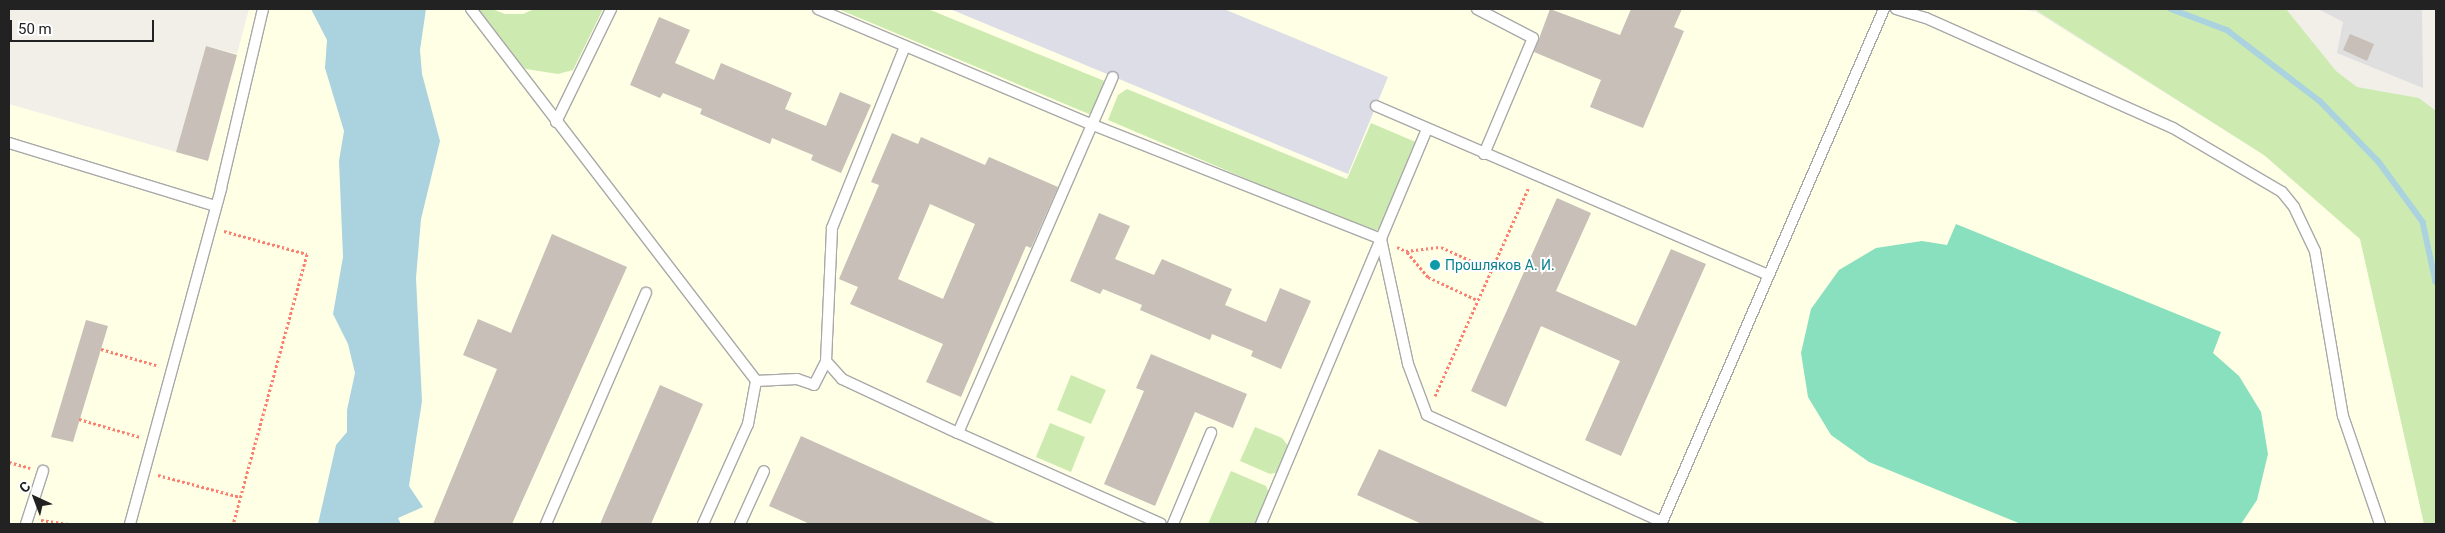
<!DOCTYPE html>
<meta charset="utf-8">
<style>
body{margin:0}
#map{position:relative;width:2445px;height:533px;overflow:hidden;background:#f2efe9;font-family:Roboto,sans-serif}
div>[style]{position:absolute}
.residential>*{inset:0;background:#e0dfdf}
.education>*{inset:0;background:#ffffe5}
.grass>*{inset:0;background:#cdebb0}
.pitch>*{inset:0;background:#88e0be}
.plaza>*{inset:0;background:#dddde8}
.water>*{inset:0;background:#aad3df}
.stream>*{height:5.5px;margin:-2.75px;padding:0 2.75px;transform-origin:2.75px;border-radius:2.75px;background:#aad3df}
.building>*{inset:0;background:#c7bfb8}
.path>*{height:3px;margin-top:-1.5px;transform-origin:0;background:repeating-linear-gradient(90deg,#fa8072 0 2.5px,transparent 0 5px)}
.roads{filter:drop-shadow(1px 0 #a9a9a9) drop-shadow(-1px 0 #a9a9a9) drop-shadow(0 1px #a9a9a9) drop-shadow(0 -1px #a9a9a9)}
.lane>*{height:10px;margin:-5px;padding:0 5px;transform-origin:5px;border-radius:5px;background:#fff}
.dots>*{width:14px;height:14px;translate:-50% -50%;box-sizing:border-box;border:2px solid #fff;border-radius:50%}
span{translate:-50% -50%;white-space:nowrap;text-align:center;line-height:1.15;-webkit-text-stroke:4px #fff;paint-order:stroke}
.culture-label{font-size:14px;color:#0d838f}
.left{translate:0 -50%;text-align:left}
.frame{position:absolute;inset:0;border:10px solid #222;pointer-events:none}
.north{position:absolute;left:10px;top:473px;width:50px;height:50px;-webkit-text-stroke:4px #fff;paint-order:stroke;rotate:317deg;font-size:14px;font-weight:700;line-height:20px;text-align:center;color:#222}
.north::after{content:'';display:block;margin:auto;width:18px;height:22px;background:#222;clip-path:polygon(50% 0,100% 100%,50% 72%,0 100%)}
.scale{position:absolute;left:10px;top:20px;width:144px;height:22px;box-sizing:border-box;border:2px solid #222;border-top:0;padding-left:6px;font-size:15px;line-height:18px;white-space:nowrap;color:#222;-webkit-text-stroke:4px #fff;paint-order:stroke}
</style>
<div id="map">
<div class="residential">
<div style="clip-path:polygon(2318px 9px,2422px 9px,2423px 88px,2337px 53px,2343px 22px)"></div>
</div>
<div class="education">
<div style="clip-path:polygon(249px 9px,2019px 9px,2036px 12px,2264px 155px,2361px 239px,2424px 524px,9px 524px,9px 104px,176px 152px,206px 46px,237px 54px)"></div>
</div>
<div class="grass">
<div style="clip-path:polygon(477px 9px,492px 9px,505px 14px,523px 14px,534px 9px,603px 9px,573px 70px,558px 74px,526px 69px,515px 59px)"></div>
<div style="clip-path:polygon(838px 9px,928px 9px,1107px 82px,1096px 111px,1089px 114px)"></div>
<div style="clip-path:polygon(2034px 9px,2286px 9px,2336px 71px,2357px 87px,2419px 98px,2436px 111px,2436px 524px,2424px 524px,2360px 239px,2264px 155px)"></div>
<div style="clip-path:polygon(1127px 89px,1347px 179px,1371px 123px,1418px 143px,1382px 228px,1371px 232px,1108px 120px,1118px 95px)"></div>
<div style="clip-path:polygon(1071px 375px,1106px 390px,1091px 424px,1057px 410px)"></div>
<div style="clip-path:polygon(1050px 423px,1085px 437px,1071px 472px,1036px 457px)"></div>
<div style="clip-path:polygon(1255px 427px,1282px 438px,1289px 447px,1279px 472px,1270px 474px,1240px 461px)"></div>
<div style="clip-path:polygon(1231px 471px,1266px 486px,1269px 493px,1255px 524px,1208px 524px)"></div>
</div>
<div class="pitch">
<div style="clip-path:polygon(1956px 224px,2221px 332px,2213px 353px,2239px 376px,2261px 412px,2268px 454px,2257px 500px,2241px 524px,2021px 524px,1869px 462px,1831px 435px,1808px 397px,1801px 353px,1811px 309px,1839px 270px,1876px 248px,1922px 241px,1947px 245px)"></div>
</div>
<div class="plaza">
<div style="clip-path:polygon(950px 9px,1224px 9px,1388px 77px,1348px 174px)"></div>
</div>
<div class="water">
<div style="clip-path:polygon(311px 9px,426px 9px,420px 50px,422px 74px,440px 141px,421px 219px,416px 278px,422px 401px,409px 486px,423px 507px,398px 518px,401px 524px,318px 524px,336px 445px,347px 432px,347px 410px,355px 373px,348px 344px,333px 314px,343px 257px,339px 161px,344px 131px,325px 68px,327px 40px)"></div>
</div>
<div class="stream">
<div style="left:2171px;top:9px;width:60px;rotate:20.6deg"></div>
<div style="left:2227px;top:30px;width:117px;rotate:37.4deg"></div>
<div style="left:2320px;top:101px;width:85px;rotate:46deg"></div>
<div style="left:2379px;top:162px;width:74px;rotate:53.7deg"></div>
<div style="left:2423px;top:222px;width:61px;rotate:77.8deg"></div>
</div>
<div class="building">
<div style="clip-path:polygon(1550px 9px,1620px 35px,1631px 9px,1682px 9px,1674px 27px,1684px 31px,1643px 128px,1590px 107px,1601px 80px,1534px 52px)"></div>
<div style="clip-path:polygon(659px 17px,690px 30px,675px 63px,714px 80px,721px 63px,792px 93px,785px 109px,826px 126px,840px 92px,871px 105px,841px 173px,811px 160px,813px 155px,772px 138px,770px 144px,700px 114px,702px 109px,663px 93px,660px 98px,630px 85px)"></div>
<div style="clip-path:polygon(2350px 34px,2374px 44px,2367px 61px,2343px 50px)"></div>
<div style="clip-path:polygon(206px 46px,237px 55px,208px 161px,176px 152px)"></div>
<div style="clip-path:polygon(evenodd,892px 133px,918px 144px,921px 137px,985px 165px,989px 157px,1058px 187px,1031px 248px,1026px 246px,961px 397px,926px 382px,943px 344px,850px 304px,858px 287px,839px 279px,879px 185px,871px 182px,892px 133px,930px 204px,975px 224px,943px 299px,898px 279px,930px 204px)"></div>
<div style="clip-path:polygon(1557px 198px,1591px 213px,1556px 291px,1636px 326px,1671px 249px,1706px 264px,1621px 456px,1585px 440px,1620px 361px,1541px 326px,1506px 407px,1471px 391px)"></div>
<div style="clip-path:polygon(1099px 213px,1130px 226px,1115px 259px,1154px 275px,1162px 259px,1232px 289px,1225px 305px,1266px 322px,1280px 288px,1311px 301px,1281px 369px,1251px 356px,1253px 351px,1212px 334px,1210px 340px,1140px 310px,1142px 305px,1103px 289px,1100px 294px,1070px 281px)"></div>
<div style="clip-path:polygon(552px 234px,627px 267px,512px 524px,433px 524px,497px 369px,463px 355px,478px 319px,511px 333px)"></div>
<div style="clip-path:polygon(86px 320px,108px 326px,73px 442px,51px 437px)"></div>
<div style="clip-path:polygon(1151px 354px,1247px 394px,1233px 428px,1195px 412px,1155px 506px,1104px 484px,1144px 391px,1136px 388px)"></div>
<div style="clip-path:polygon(660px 385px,703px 404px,651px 524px,600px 524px)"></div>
<div style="clip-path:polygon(801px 436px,997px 524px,810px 524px,769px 506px)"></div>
<div style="clip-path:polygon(1379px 449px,1547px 524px,1422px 524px,1357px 495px)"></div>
</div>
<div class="path">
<div style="left:224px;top:231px;width:86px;rotate:15.5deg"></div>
<div style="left:307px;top:254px;width:280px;rotate:105.3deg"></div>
<div style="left:1397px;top:247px;width:10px;rotate:24deg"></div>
<div style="left:1406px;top:251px;width:35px;rotate:-7deg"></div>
<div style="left:1441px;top:247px;width:55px;rotate:24.7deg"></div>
<div style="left:1407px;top:252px;width:33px;rotate:50deg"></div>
<div style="left:1428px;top:277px;width:54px;rotate:25.1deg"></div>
<div style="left:101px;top:349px;width:60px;rotate:16.3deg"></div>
<div style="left:1435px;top:396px;width:229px;rotate:-65.8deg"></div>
<div style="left:79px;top:419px;width:64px;rotate:16.4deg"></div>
<div style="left:9px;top:462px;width:22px;rotate:16deg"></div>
<div style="left:158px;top:475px;width:85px;rotate:15deg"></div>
<div style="left:41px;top:520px;width:30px;rotate:8deg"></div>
</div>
<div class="roads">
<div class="lane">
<div style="left:471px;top:9px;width:469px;rotate:52.5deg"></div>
<div style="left:756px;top:381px;width:44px;rotate:100.5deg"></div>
<div style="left:748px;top:424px;width:110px;rotate:114.2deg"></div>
<div style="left:818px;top:9px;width:298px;rotate:22.9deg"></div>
<div style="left:1093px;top:125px;width:310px;rotate:21.6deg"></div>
<div style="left:1381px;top:239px;width:128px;rotate:77.8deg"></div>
<div style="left:1408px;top:364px;width:54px;rotate:69.6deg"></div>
<div style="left:1427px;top:415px;width:258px;rotate:24.5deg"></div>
<div style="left:1662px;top:522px;width:559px;rotate:-66.6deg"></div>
<div style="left:1477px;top:9px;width:63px;rotate:27.4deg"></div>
<div style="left:1533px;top:38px;width:126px;rotate:112.9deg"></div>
<div style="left:1896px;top:9px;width:31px;rotate:17deg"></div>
<div style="left:1926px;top:18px;width:270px;rotate:24deg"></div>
<div style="left:2173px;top:128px;width:126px;rotate:30.4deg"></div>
<div style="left:2282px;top:192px;width:19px;rotate:51deg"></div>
<div style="left:2294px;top:207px;width:49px;rotate:64.5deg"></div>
<div style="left:2315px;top:251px;width:167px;rotate:80.4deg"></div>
<div style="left:2343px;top:416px;width:114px;rotate:71.1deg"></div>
<div style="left:1376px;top:106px;width:426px;rotate:23.3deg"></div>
<div style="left:556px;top:122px;width:126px;rotate:-64deg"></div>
<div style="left:9px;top:143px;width:215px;rotate:17deg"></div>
<div style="left:826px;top:361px;width:24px;rotate:48deg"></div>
<div style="left:842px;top:379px;width:128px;rotate:25deg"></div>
<div style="left:958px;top:433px;width:388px;rotate:-66.5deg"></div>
<div style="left:756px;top:381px;width:41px;rotate:-2.8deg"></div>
<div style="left:797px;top:379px;width:18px;rotate:19deg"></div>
<div style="left:814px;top:385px;width:27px;rotate:-63deg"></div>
<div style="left:826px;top:361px;width:133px;rotate:-87.4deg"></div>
<div style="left:832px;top:228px;width:196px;rotate:-68.1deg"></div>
<div style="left:958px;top:433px;width:222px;rotate:24.1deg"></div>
<div style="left:26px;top:524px;width:56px;rotate:-72.2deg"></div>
<div style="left:130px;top:524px;width:348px;rotate:-74.8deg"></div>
<div style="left:221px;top:188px;width:184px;rotate:-76.8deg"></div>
<div style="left:546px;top:524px;width:252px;rotate:-66.6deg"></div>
<div style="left:740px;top:524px;width:58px;rotate:-65.6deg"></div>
<div style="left:1173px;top:524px;width:99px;rotate:-67.3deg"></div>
<div style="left:1261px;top:524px;width:428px;rotate:-67.2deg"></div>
</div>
</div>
<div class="dots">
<div style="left:1435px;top:265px;background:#0f9aa8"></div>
</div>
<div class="culture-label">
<span class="left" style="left:1445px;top:265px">Прошляков А. И.</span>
</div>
<div class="frame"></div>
<div class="north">С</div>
<div class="scale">50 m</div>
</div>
